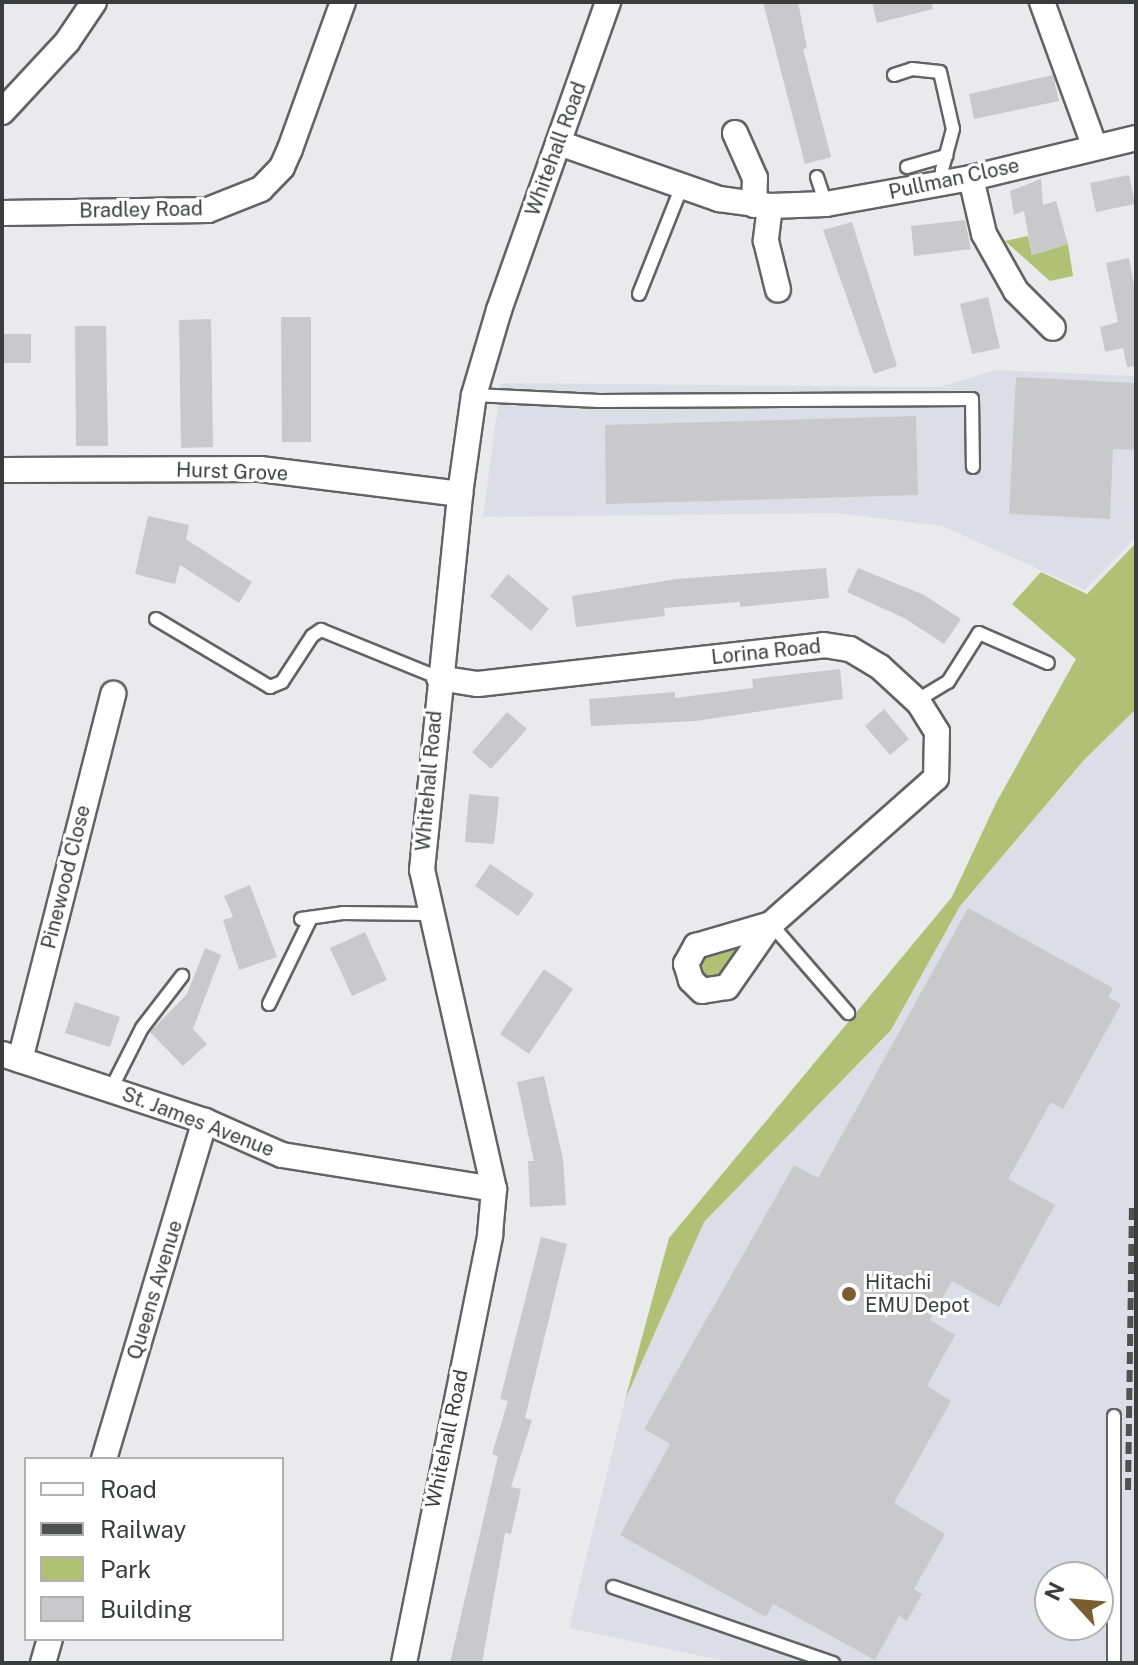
<!DOCTYPE html>
<style>
body{margin:0}
#map{position:relative;width:1138px;height:1665px;overflow:hidden;background:#eaeaec;font-family:"Public Sans",sans-serif}
div>[style]{position:absolute}
.built>*{inset:0;background:#dddde7}
.green>*{inset:0;background:#b1c074}
.building>*{inset:0;background:#c9c9cc}
.roads{filter:drop-shadow(2px 0 #636365) drop-shadow(-2px 0 #636365) drop-shadow(0 2px #636365) drop-shadow(0 -2px #636365)}
.service>*{height:12px;margin:-6px;padding:0 6px;transform-origin:6px;border-radius:6px;background:#fff}
.minor>*{height:24px;margin:-12px;padding:0 12px;transform-origin:12px;border-radius:12px;background:#fff}
.rail>*{height:6px;margin-top:-3px;transform-origin:0;background:repeating-linear-gradient(90deg,#505151 0 12px,transparent 0 18px)}
.dots>*{width:22px;height:22px;translate:-50% -50%;box-sizing:border-box;border:4px solid #fff;border-radius:50%}
span{translate:-50% -50%;white-space:nowrap;text-align:center;line-height:1.15;-webkit-text-stroke:6px #fff;paint-order:stroke}
.street-label{font-size:20px;color:#3b3c3c}
.poi-label{font-size:20px;color:#3b3c3c}
.left{translate:0 -50%;text-align:left}
.frame{position:absolute;inset:0;border:4px solid #3b3c3c;pointer-events:none}
.legend{position:absolute;left:24px;top:1457px;width:260px;height:184px;box-sizing:border-box;background:#fff;border:2px solid #b1b1b1;margin:0;padding:10px 14px;list-style:none;font-size:24px;color:#3b3c3c}
.legend li{display:flex;align-items:center;gap:16px;height:40px}
.legend b{width:40px;border:2px solid #b1b1b1}
.north{position:absolute;left:1034px;top:1561px;width:80px;height:80px;box-sizing:border-box;background:#fff;border:2px solid #b1b1b1;border-radius:50%;rotate:296deg;font-size:22px;font-weight:700;line-height:32px;text-align:center;color:#3b3c3c}
.north::after{content:'';display:block;margin:auto;width:28px;height:36px;background:#7b5d32;clip-path:polygon(50% 0,100% 100%,50% 72%,0 100%)}
</style>
<div id="map">
<div class="built">
<div style="clip-path:polygon(996px 370px,1136px 376px,1136px 537px,1085px 590px,942px 526px,836px 513px,483px 517px,501px 383px,939px 387px)"></div>
<div style="clip-path:polygon(evenodd,1136px 709px,1136px 1663px,734px 1663px,569px 1628px,625px 1400px,704px 1222px,891px 1030px,960px 906px,1084px 760px,1136px 709px,1050px 1577px,1098px 1577px,1098px 1625px,1050px 1625px,1050px 1577px)"></div>
</div>
<div class="green">
<div style="clip-path:polygon(1028px 236px,1032px 255px,1068px 244px,1073px 276px,1050px 281px,1005px 241px)"></div>
<div style="clip-path:polygon(1136px 543px,1136px 709px,1084px 760px,960px 906px,891px 1030px,704px 1222px,625px 1400px,669px 1238px,952px 897px,996px 803px,1076px 659px,1012px 604px,1041px 572px,1087px 594px)"></div>
<div style="clip-path:polygon(756px 935px,732px 974px,705px 984px,696px 958px)"></div>
</div>
<div class="building">
<div style="clip-path:polygon(763px 2px,798px 2px,807px 48px,803px 49px,831px 157px,805px 164px)"></div>
<div style="clip-path:polygon(872px 2px,932px 2px,933px 9px,877px 23px)"></div>
<div style="clip-path:polygon(1053px 75px,1059px 101px,974px 119px,969px 94px)"></div>
<div style="clip-path:polygon(1129px 175px,1135px 204px,1096px 212px,1090px 183px)"></div>
<div style="clip-path:polygon(1041px 179px,1043px 205px,1056px 201px,1068px 244px,1032px 255px,1024px 211px,1014px 215px,1010px 191px)"></div>
<div style="clip-path:polygon(965px 220px,971px 249px,914px 256px,911px 226px)"></div>
<div style="clip-path:polygon(852px 222px,897px 366px,874px 374px,823px 230px)"></div>
<div style="clip-path:polygon(1129px 258px,1136px 295px,1136px 366px,1127px 367px,1123px 348px,1105px 352px,1100px 327px,1118px 322px,1106px 263px)"></div>
<div style="clip-path:polygon(988px 297px,1000px 348px,972px 354px,960px 304px)"></div>
<div style="clip-path:polygon(281px 317px,311px 317px,311px 442px,282px 442px)"></div>
<div style="clip-path:polygon(211px 319px,213px 447px,181px 448px,179px 320px)"></div>
<div style="clip-path:polygon(75px 326px,106px 326px,108px 446px,76px 446px)"></div>
<div style="clip-path:polygon(2px 334px,31px 334px,31px 363px,2px 363px)"></div>
<div style="clip-path:polygon(1016px 377px,1136px 383px,1136px 450px,1113px 449px,1110px 519px,1009px 514px)"></div>
<div style="clip-path:polygon(916px 416px,918px 495px,606px 504px,605px 425px)"></div>
<div style="clip-path:polygon(148px 516px,189px 525px,186px 539px,252px 582px,239px 603px,180px 565px,175px 584px,135px 574px)"></div>
<div style="clip-path:polygon(826px 568px,829px 598px,740px 607px,740px 602px,664px 608px,665px 616px,576px 627px,572px 596px,677px 579px)"></div>
<div style="clip-path:polygon(858px 568px,924px 595px,961px 619px,944px 644px,904px 618px,847px 592px)"></div>
<div style="clip-path:polygon(508px 574px,549px 609px,531px 631px,490px 596px)"></div>
<div style="clip-path:polygon(840px 669px,843px 699px,696px 721px,591px 726px,589px 699px,675px 692px,675px 698px,753px 688px,752px 679px)"></div>
<div style="clip-path:polygon(884px 709px,909px 739px,890px 755px,865px 726px)"></div>
<div style="clip-path:polygon(507px 712px,527px 729px,491px 769px,472px 752px)"></div>
<div style="clip-path:polygon(469px 794px,499px 797px,494px 844px,465px 842px)"></div>
<div style="clip-path:polygon(490px 864px,534px 894px,518px 916px,475px 886px)"></div>
<div style="clip-path:polygon(250px 885px,277px 957px,239px 970px,223px 920px,233px 917px,224px 896px)"></div>
<div style="clip-path:polygon(968px 908px,1113px 988px,1108px 997px,1121px 1004px,1063px 1109px,1051px 1102px,1008px 1179px,1055px 1205px,999px 1307px,952px 1281px,930px 1320px,955px 1335px,927px 1386px,951px 1401px,894px 1503px,945px 1534px,914px 1589px,922px 1594px,907px 1621px,899px 1616px,875px 1660px,773px 1604px,766px 1617px,620px 1535px,670px 1444px,644px 1429px,794px 1165px,818px 1178px)"></div>
<div style="clip-path:polygon(365px 932px,387px 980px,352px 996px,330px 948px)"></div>
<div style="clip-path:polygon(205px 948px,221px 955px,193px 1029px,207px 1044px,183px 1066px,150px 1032px,187px 994px)"></div>
<div style="clip-path:polygon(544px 969px,573px 989px,529px 1054px,500px 1034px)"></div>
<div style="clip-path:polygon(75px 1002px,120px 1017px,110px 1047px,65px 1033px)"></div>
<div style="clip-path:polygon(544px 1076px,563px 1159px,566px 1205px,530px 1207px,528px 1161px,534px 1161px,517px 1082px)"></div>
<div style="clip-path:polygon(541px 1237px,567px 1244px,525px 1418px,532px 1420px,511px 1487px,521px 1489px,511px 1534px,505px 1533px,482px 1663px,450px 1663px,498px 1456px,492px 1454px,508px 1401px,500px 1399px)"></div>
</div>
<div class="roads">
<div class="service">
<div style="left:894px;top:75px;width:19px;rotate:-18deg"></div>
<div style="left:912px;top:69px;width:28px;rotate:6deg"></div>
<div style="left:940px;top:72px;width:58px;rotate:77.2deg"></div>
<div style="left:953px;top:129px;width:42px;rotate:105deg"></div>
<div style="left:942px;top:170px;width:12px;rotate:76deg"></div>
<div style="left:907px;top:167px;width:41px;rotate:-15.8deg"></div>
<div style="left:817px;top:177px;width:28px;rotate:72deg"></div>
<div style="left:639px;top:294px;width:116px;rotate:-68.3deg"></div>
<div style="left:474px;top:395px;width:125px;rotate:2.7deg"></div>
<div style="left:599px;top:401px;width:373px;rotate:-0.3deg"></div>
<div style="left:972px;top:399px;width:68px;rotate:89.2deg"></div>
<div style="left:156px;top:619px;width:133px;rotate:30.8deg"></div>
<div style="left:270px;top:687px;width:13px;rotate:-23deg"></div>
<div style="left:282px;top:682px;width:55px;rotate:-56.9deg"></div>
<div style="left:312px;top:636px;width:11px;rotate:-34deg"></div>
<div style="left:321px;top:630px;width:127px;rotate:22.1deg"></div>
<div style="left:916px;top:701px;width:37px;rotate:-31deg"></div>
<div style="left:948px;top:682px;width:58px;rotate:-57.7deg"></div>
<div style="left:979px;top:633px;width:75px;rotate:23.5deg"></div>
<div style="left:301px;top:919px;width:42px;rotate:-8.1deg"></div>
<div style="left:343px;top:913px;width:85px;rotate:0.7deg"></div>
<div style="left:771px;top:924px;width:118px;rotate:49.1deg"></div>
<div style="left:269px;top:1004px;width:96px;rotate:-64deg"></div>
<div style="left:111px;top:1089px;width:68px;rotate:-63.1deg"></div>
<div style="left:142px;top:1028px;width:66px;rotate:-52.4deg"></div>
<div style="left:613px;top:1587px;width:233px;rotate:19.1deg"></div>
<div style="left:1114px;top:1663px;width:247px;rotate:-90deg"></div>
</div>
<div class="minor">
<div style="left:1042px;top:2px;width:152px;rotate:70deg"></div>
<div style="left:2px;top:112px;width:96px;rotate:-47.1deg"></div>
<div style="left:67px;top:42px;width:48px;rotate:-56deg"></div>
<div style="left:735px;top:133px;width:49px;rotate:66deg"></div>
<div style="left:755px;top:178px;width:27px;rotate:92deg"></div>
<div style="left:559px;top:143px;width:170px;rotate:19.3deg"></div>
<div style="left:719px;top:199px;width:51px;rotate:7.8deg"></div>
<div style="left:770px;top:206px;width:56px;rotate:-2deg"></div>
<div style="left:826px;top:204px;width:147px;rotate:-10.2deg"></div>
<div style="left:971px;top:178px;width:170px;rotate:-13.6deg"></div>
<div style="left:971px;top:178px;width:57px;rotate:76.9deg"></div>
<div style="left:984px;top:234px;width:65px;rotate:60.7deg"></div>
<div style="left:1016px;top:291px;width:52px;rotate:45deg"></div>
<div style="left:770px;top:206px;width:35px;rotate:97deg"></div>
<div style="left:766px;top:241px;width:50px;rotate:76.2deg"></div>
<div style="left:2px;top:213px;width:206px;rotate:-0.8deg"></div>
<div style="left:208px;top:210px;width:57px;rotate:-21.6deg"></div>
<div style="left:261px;top:189px;width:30px;rotate:-46deg"></div>
<div style="left:282px;top:167px;width:20px;rotate:-66deg"></div>
<div style="left:290px;top:149px;width:156px;rotate:-70.2deg"></div>
<div style="left:2px;top:470px;width:258px;rotate:-0.2deg"></div>
<div style="left:260px;top:469px;width:202px;rotate:7.1deg"></div>
<div style="left:439px;top:678px;width:39px;rotate:9deg"></div>
<div style="left:478px;top:684px;width:348px;rotate:-6.4deg"></div>
<div style="left:824px;top:645px;width:26px;rotate:9deg"></div>
<div style="left:850px;top:649px;width:35px;rotate:31deg"></div>
<div style="left:880px;top:667px;width:53px;rotate:42.7deg"></div>
<div style="left:919px;top:703px;width:34px;rotate:58deg"></div>
<div style="left:937px;top:732px;width:46px;rotate:91.2deg"></div>
<div style="left:936px;top:778px;width:220px;rotate:138.5deg"></div>
<div style="left:771px;top:924px;width:77px;rotate:124.9deg"></div>
<div style="left:727px;top:987px;width:25px;rotate:171deg"></div>
<div style="left:702px;top:991px;width:16px;rotate:-135deg"></div>
<div style="left:691px;top:980px;width:17px;rotate:-107deg"></div>
<div style="left:686px;top:964px;width:21px;rotate:-61deg"></div>
<div style="left:696px;top:946px;width:78px;rotate:-16.3deg"></div>
<div style="left:2px;top:1054px;width:214px;rotate:18.3deg"></div>
<div style="left:205px;top:1121px;width:84px;rotate:23.8deg"></div>
<div style="left:282px;top:1155px;width:215px;rotate:9.1deg"></div>
<div style="left:20px;top:1060px;width:378px;rotate:-75.7deg"></div>
<div style="left:104px;top:1459px;width:353px;rotate:-73.4deg"></div>
<div style="left:43px;top:1663px;width:25px;rotate:-74deg"></div>
<div style="left:404px;top:1663px;width:437px;rotate:-78.6deg"></div>
<div style="left:490px;top:1235px;width:46px;rotate:-85deg"></div>
<div style="left:494px;top:1189px;width:327px;rotate:-102.7deg"></div>
<div style="left:422px;top:870px;width:378px;rotate:-84.2deg"></div>
<div style="left:460px;top:494px;width:100px;rotate:-82deg"></div>
<div style="left:474px;top:395px;width:89px;rotate:-73.6deg"></div>
<div style="left:499px;top:310px;width:327px;rotate:-70.5deg"></div>
</div>
</div>
<div class="rail">
<div style="left:1128px;top:1490px;width:288px;rotate:-89.2deg"></div>
</div>
<div class="dots">
<div style="left:849px;top:1294px;background:#7b5d32"></div>
</div>
<div class="street-label">
<span style="left:556px;top:149px;rotate:-70deg">Whitehall Road</span>
<span style="left:954px;top:179px;rotate:-12deg">Pullman Close</span>
<span style="left:141px;top:210px;rotate:-1deg">Bradley Road</span>
<span style="left:232px;top:472px;rotate:2deg">Hurst Grove</span>
<span style="left:766px;top:652px;rotate:-6deg">Lorina Road</span>
<span style="left:429px;top:781px;rotate:-85deg">Whitehall Road</span>
<span style="left:66px;top:877px;rotate:-76deg">Pinewood Close</span>
<span style="left:198px;top:1122px;rotate:21deg">St. James Avenue</span>
<span style="left:155px;top:1290px;rotate:-73deg">Queens Avenue</span>
<span style="left:447px;top:1439px;rotate:-78deg">Whitehall Road</span>
</div>
<div class="poi-label">
<span class="left" style="left:865px;top:1294px">Hitachi<br>EMU Depot</span>
</div>
<div class="frame"></div>
<ul class="legend">
<li><b style="height:10px;background:#fff"></b>Road</li>
<li><b style="height:10px;background:#505151"></b>Railway</li>
<li><b style="height:22px;background:#b1c074"></b>Park</li>
<li><b style="height:22px;background:#c9c9cc"></b>Building</li>
</ul>
<div class="north">N</div>
</div>
